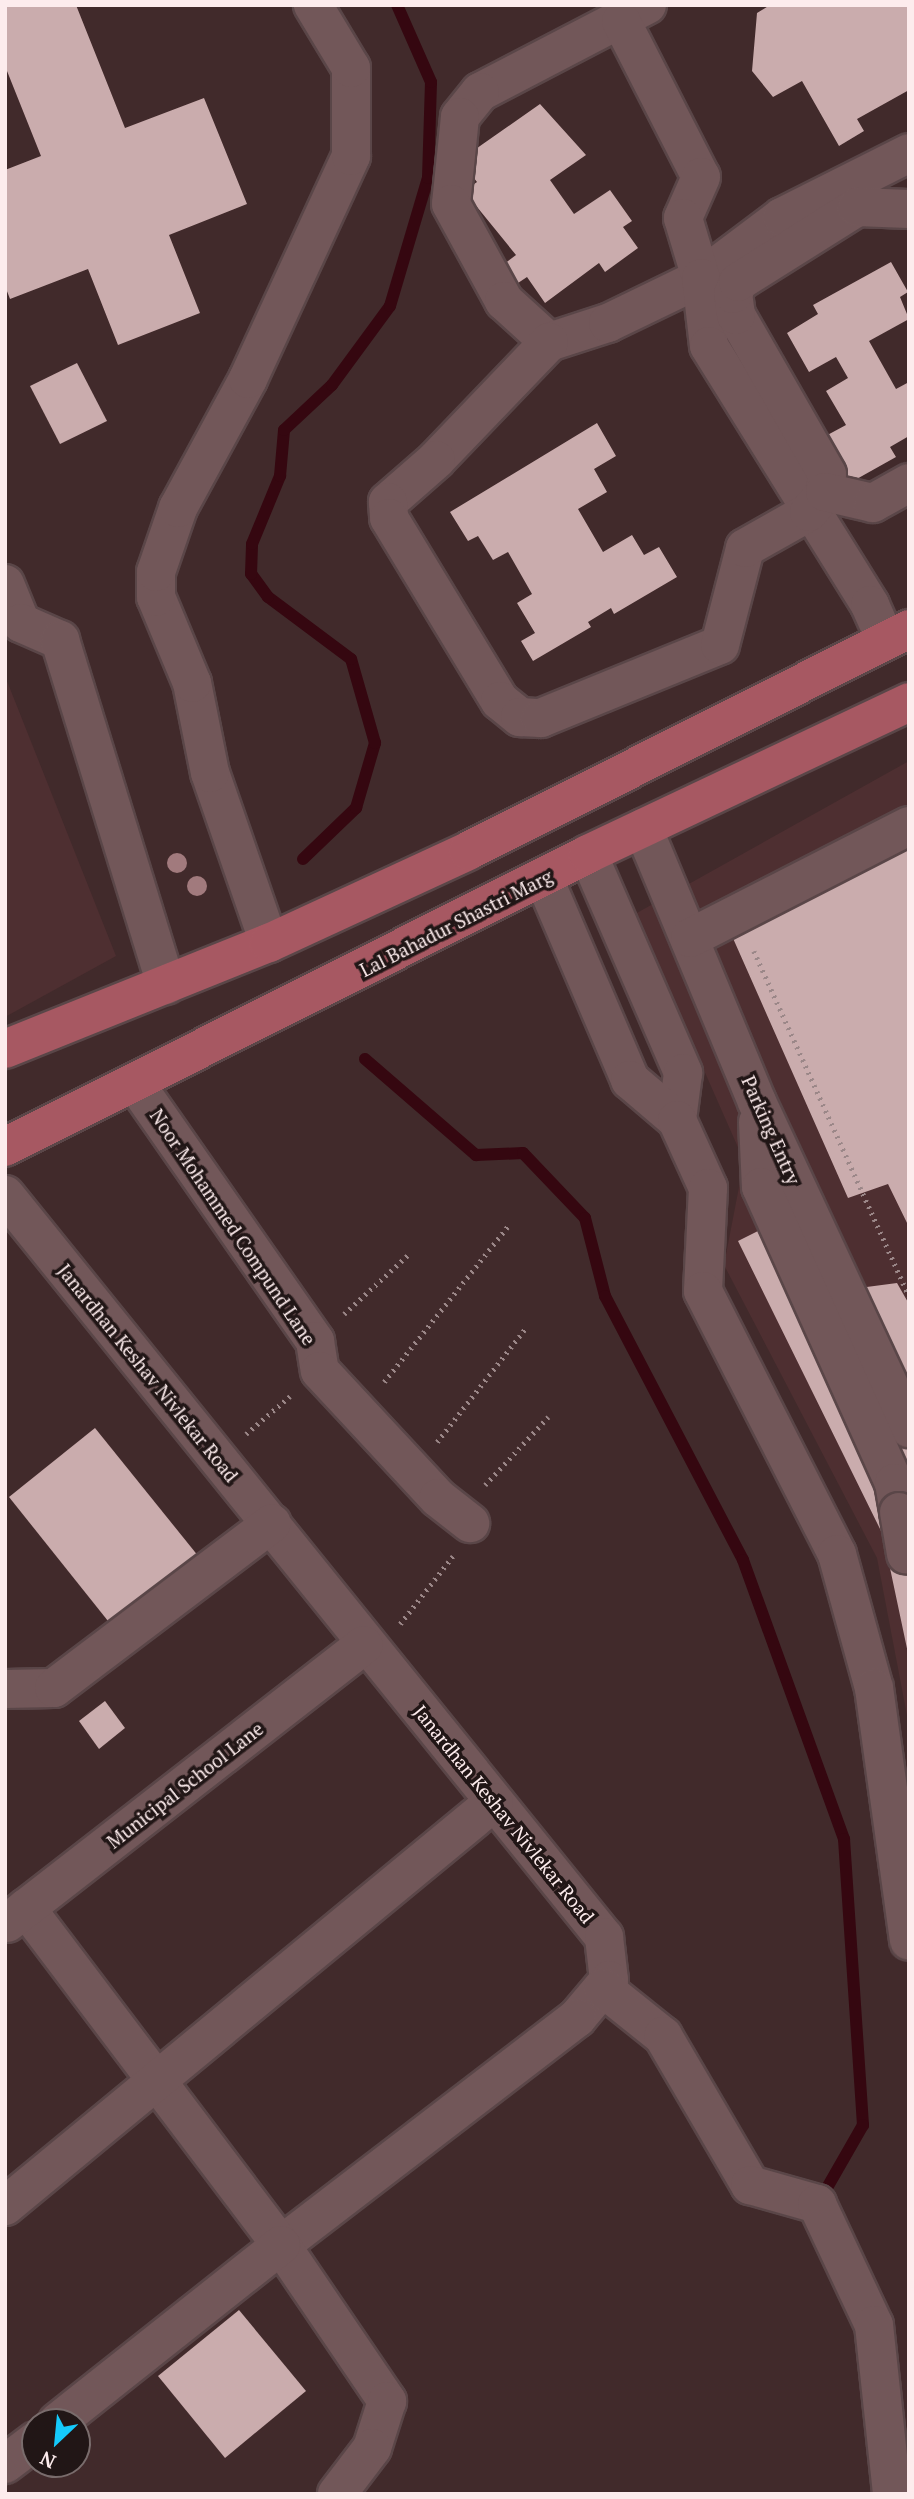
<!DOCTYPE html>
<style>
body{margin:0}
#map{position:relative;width:914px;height:2499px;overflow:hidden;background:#412a2b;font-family:"PT Serif",serif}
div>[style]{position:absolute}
.built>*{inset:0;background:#4e2f31}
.stream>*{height:12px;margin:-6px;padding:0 6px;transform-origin:6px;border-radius:6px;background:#350710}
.building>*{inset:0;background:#caacad}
.path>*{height:4.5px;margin-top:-2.25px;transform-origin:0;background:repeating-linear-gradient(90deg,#9b8788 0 2px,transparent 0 7px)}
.roads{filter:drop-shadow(2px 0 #5a4648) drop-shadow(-2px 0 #5a4648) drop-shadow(0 2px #5a4648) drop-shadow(0 -2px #5a4648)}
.minor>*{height:38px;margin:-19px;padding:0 19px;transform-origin:19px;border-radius:19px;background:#725759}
.major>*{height:38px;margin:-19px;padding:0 19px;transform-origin:19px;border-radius:19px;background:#a75862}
.bridges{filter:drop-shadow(2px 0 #5a4648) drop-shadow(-2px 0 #5a4648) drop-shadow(0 2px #5a4648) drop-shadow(0 -2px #5a4648)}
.minor-bridge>*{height:38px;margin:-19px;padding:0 19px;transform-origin:19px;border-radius:19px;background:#725759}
.trees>*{width:20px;height:20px;margin:-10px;border-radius:50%;background:#a17a7d}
span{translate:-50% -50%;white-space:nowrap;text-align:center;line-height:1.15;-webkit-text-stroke:7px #211616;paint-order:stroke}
.street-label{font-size:19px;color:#fdeced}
.frame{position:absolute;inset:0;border:7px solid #fdeced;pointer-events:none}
.north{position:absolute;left:21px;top:2408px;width:70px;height:70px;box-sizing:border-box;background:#211616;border:2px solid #796c6c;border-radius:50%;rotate:206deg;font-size:19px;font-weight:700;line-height:28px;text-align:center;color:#fdeced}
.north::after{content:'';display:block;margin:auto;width:24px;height:32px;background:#15cafb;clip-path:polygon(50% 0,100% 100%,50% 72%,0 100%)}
</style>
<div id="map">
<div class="built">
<div style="clip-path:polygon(5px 676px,116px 956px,5px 1017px)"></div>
<div style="clip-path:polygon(909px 761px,909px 1726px,877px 1558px,724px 1265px,744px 1161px,635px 914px)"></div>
</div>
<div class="stream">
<div style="left:303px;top:859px;width:74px;rotate:-43.9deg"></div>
<div style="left:356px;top:808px;width:68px;rotate:-73.7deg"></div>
<div style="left:375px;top:743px;width:87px;rotate:-105.9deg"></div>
<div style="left:351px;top:659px;width:104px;rotate:-143.2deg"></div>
<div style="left:268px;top:597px;width:29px;rotate:-126deg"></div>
<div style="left:251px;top:574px;width:30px;rotate:-88deg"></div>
<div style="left:252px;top:544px;width:74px;rotate:-67.6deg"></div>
<div style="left:280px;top:476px;width:46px;rotate:-85deg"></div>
<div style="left:284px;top:430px;width:66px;rotate:-43.2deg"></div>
<div style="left:332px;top:385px;width:98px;rotate:-53.7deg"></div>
<div style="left:390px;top:306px;width:134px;rotate:-73.5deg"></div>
<div style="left:428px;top:178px;width:96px;rotate:-88.2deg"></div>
<div style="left:431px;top:82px;width:84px;rotate:-113.8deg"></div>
<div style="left:365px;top:1059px;width:147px;rotate:40.9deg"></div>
<div style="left:476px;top:1155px;width:47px;rotate:-2.4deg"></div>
<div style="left:523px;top:1153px;width:90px;rotate:46.4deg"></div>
<div style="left:585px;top:1218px;width:81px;rotate:75.6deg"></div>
<div style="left:605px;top:1296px;width:298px;rotate:62.4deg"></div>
<div style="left:743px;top:1560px;width:297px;rotate:70.1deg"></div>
<div style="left:844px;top:1839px;width:287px;rotate:86.2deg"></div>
<div style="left:863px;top:2125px;width:86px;rotate:119.8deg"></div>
</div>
<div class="building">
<div style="clip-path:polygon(5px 5px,76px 5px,125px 128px,204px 98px,247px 204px,169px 235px,200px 313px,118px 345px,88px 269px,10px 299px,5px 286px,5px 170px,41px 156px,5px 66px)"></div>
<div style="clip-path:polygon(770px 5px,909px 5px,909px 90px,857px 119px,864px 131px,839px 146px,802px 81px,773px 97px,752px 71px,757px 13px)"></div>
<div style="clip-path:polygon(540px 104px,586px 155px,550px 180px,574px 214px,610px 190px,632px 221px,623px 227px,638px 248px,605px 272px,599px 263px,545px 303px,527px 277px,518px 283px,504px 264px,516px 255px,464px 191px,477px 182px,460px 160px)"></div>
<div style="clip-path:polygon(891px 262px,908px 292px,900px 297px,909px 319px,869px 341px,896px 389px,909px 382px,909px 436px,890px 447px,896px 457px,846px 485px,820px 439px,846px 425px,826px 391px,848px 378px,836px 357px,809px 372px,787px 333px,818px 314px,813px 305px)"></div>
<div style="clip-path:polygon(77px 363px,107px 421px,60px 444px,30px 386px)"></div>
<div style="clip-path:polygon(597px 423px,616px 456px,594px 469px,607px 492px,578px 509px,603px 552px,632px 535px,644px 555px,659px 547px,677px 577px,614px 614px,611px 608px,588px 622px,591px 627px,533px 661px,521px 641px,535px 633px,517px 603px,532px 594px,508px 552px,493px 560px,478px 536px,468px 541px,450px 512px)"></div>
<div style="clip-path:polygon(909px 834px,909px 1227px,888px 1184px,848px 1198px,728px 927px)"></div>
<div style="clip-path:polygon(818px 1201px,859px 1288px,897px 1283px,909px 1304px,909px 1658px,883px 1535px,738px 1241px)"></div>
<div style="clip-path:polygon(95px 1428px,199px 1557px,112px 1626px,9px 1497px)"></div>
<div style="clip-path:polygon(105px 1701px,125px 1728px,99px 1749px,79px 1721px)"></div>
<div style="clip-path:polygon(239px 2310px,306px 2391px,225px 2458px,158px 2376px)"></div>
</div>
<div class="path">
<div style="left:754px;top:951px;width:378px;rotate:65.8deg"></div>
<div style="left:344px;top:1314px;width:90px;rotate:-42.7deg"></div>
<div style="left:384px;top:1382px;width:199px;rotate:-51.5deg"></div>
<div style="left:246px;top:1434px;width:58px;rotate:-40.8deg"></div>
<div style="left:437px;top:1442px;width:143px;rotate:-52.1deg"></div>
<div style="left:485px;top:1485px;width:93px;rotate:-47.2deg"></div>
<div style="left:400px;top:1624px;width:86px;rotate:-52.1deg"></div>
</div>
<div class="roads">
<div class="minor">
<div style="left:647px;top:5px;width:188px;rotate:152.5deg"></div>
<div style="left:480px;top:92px;width:32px;rotate:129deg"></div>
<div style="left:460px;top:117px;width:87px;rotate:95.9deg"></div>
<div style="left:451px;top:204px;width:111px;rotate:61.3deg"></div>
<div style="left:504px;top:301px;width:61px;rotate:42.3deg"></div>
<div style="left:549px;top:342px;width:62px;rotate:-17.9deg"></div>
<div style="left:608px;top:323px;width:103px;rotate:-25.8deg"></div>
<div style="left:701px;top:278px;width:101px;rotate:-37deg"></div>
<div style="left:782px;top:217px;width:142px;rotate:-26.7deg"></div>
<div style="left:621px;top:21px;width:175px;rotate:62.9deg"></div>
<div style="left:701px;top:177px;width:45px;rotate:113.7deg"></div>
<div style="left:683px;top:218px;width:63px;rotate:73.3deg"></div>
<div style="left:701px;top:278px;width:68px;rotate:83.3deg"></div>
<div style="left:709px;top:346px;width:305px;rotate:58.1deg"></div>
<div style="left:870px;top:605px;width:39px;rotate:66deg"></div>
<div style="left:549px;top:342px;width:163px;rotate:133.8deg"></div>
<div style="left:436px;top:460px;width:64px;rotate:138.8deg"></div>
<div style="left:388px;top:502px;width:16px;rotate:86deg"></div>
<div style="left:389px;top:518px;width:214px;rotate:58.8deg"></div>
<div style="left:500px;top:701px;width:26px;rotate:39deg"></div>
<div style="left:520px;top:717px;width:21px;rotate:3deg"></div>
<div style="left:541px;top:718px;width:193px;rotate:-22.2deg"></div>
<div style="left:720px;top:645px;width:100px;rotate:-75.5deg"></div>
<div style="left:745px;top:548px;width:73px;rotate:-29.4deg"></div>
<div style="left:809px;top:512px;width:26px;rotate:-51deg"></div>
<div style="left:825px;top:492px;width:18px;rotate:-84deg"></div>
<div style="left:827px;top:474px;width:183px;rotate:-119.8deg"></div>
<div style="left:736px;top:315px;width:21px;rotate:-98deg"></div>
<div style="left:733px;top:294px;width:13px;rotate:-67deg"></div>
<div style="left:738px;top:282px;width:141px;rotate:-32.2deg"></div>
<div style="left:857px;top:207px;width:52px;rotate:2.2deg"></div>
<div style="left:825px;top:492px;width:49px;rotate:12.9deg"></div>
<div style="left:873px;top:503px;width:41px;rotate:-29.1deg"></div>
<div style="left:5px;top:584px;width:42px;rotate:67.7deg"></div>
<div style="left:21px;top:623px;width:43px;rotate:23.6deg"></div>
<div style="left:60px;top:640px;width:361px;rotate:72.9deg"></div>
<div style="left:643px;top:828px;width:297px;rotate:67.4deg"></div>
<div style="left:757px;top:1102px;width:360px;rotate:65deg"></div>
<div style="left:588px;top:854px;width:239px;rotate:66.5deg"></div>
<div style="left:683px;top:1073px;width:47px;rotate:97.3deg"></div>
<div style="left:544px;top:879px;width:219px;rotate:66.8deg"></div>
<div style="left:630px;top:1080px;width:62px;rotate:40.4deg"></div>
<div style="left:677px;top:1120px;width:75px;rotate:65.5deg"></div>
<div style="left:708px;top:1188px;width:103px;rotate:92.8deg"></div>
<div style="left:703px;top:1291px;width:295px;rotate:63deg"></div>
<div style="left:837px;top:1554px;width:139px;rotate:74.6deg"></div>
<div style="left:874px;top:1688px;width:255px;rotate:82.1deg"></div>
<div style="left:690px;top:938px;width:246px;rotate:-27.1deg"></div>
<div style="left:269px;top:943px;width:180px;rotate:-109.1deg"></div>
<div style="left:210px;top:773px;width:92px;rotate:-101.3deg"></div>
<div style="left:192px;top:683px;width:93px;rotate:-112.7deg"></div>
<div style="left:156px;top:597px;width:25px;rotate:-90deg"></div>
<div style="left:156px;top:572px;width:68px;rotate:-71deg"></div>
<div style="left:178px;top:508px;width:147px;rotate:-61.5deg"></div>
<div style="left:248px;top:379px;width:246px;rotate:-65.2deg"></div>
<div style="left:351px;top:156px;width:88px;rotate:-90deg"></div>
<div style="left:351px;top:68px;width:74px;rotate:-121.1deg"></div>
<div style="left:135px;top:1083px;width:315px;rotate:55.1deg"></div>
<div style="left:315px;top:1341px;width:30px;rotate:81deg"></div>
<div style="left:320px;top:1371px;width:173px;rotate:47.1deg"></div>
<div style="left:438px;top:1498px;width:41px;rotate:38deg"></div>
<div style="left:758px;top:1122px;width:65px;rotate:87.4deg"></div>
<div style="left:761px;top:1187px;width:325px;rotate:65.8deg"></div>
<div style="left:894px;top:1483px;width:29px;rotate:80deg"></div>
<div style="left:5px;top:1195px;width:954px;rotate:51.09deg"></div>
<div style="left:604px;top:1937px;width:43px;rotate:83.4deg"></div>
<div style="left:609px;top:1980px;width:50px;rotate:130.1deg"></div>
<div style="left:577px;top:2018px;width:373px;rotate:142.5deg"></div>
<div style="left:281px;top:2245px;width:189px;rotate:55.8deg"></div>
<div style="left:387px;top:2401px;width:49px;rotate:107.7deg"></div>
<div style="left:372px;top:2448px;width:58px;rotate:127.3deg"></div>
<div style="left:5px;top:1689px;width:49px;rotate:-1.2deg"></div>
<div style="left:54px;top:1688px;width:273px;rotate:-37.1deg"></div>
<div style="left:26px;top:1908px;width:423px;rotate:52.9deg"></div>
<div style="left:281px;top:2245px;width:285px;rotate:141.6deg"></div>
<div style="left:7px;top:1923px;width:452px;rotate:-37.9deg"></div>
<div style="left:603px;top:1988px;width:77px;rotate:38.7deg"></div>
<div style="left:663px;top:2036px;width:173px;rotate:59.7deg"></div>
<div style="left:750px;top:2185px;width:70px;rotate:15.8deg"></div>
<div style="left:817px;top:2204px;width:134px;rotate:64.8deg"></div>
<div style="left:874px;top:2325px;width:170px;rotate:83.9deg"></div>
<div style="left:5px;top:2206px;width:634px;rotate:-39.56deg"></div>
<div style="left:5px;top:2464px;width:38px;rotate:-37deg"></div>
</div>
<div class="major">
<div style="left:5px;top:1049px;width:284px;rotate:-21.9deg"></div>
<div style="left:269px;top:943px;width:219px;rotate:-24.8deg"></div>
<div style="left:468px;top:851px;width:494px;rotate:-26.7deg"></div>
<div style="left:5px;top:1147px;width:652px;rotate:-26.68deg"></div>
<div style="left:588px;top:854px;width:355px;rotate:-25.3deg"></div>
</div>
</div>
<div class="bridges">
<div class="minor-bridge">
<div style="left:899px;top:1512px;width:43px;rotate:80.5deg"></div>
</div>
</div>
<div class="trees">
<div style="left:177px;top:863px"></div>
<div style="left:197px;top:886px"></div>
</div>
<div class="street-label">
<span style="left:456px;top:923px;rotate:-27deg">Lal Bahadur Shastri Marg</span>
<span style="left:771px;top:1130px;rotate:66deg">Parking Entry</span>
<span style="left:233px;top:1227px;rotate:56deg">Noor Mohammed Compund Lane</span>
<span style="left:148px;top:1373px;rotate:51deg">Janardhan Keshav Nivlekar Road</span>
<span style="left:185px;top:1785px;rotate:-38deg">Municipal School Lane</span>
<span style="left:504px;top:1814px;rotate:51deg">Janardhan Keshav Nivlekar Road</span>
</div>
<div class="frame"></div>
<div class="north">N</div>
</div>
